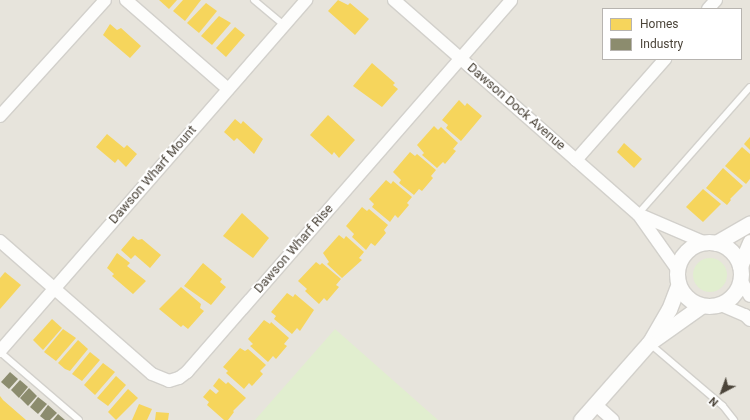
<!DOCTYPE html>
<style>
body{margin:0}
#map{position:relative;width:750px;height:420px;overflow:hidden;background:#f4f2ee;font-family:Roboto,sans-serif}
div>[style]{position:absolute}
.residential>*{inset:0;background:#e7e4dc}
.green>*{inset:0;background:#e1eecf}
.round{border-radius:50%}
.homes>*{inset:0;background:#f6d55c}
.industry>*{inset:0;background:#8c8c6e}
.roads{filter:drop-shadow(1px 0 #d2d0cb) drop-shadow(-1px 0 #d2d0cb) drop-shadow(0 1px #d2d0cb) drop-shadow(0 -1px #d2d0cb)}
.service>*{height:6px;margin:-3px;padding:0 3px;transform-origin:3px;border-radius:3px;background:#fdfdfc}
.minor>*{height:12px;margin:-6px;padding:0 6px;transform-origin:6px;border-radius:6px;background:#fdfdfc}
.tertiary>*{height:15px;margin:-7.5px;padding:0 7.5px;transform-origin:7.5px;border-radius:7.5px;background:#fdfdfc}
.tertiary>.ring{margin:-7.5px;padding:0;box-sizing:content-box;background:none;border:15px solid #fdfdfc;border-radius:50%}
span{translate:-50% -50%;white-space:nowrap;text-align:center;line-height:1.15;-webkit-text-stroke:4px #fff;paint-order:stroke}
.street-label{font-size:13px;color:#4b4439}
.legend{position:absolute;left:602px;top:8px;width:140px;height:52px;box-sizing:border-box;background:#fff;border:1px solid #b7b4b0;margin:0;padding:5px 7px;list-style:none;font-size:12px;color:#4b4439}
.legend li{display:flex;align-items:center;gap:8px;height:20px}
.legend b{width:20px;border:1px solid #b7b4b0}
.north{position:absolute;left:702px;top:372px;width:40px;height:40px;-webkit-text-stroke:3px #fff;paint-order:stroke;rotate:221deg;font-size:11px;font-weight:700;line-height:16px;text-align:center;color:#4b4439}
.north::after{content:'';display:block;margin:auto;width:14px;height:18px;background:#4b4439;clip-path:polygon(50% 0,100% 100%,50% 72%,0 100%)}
</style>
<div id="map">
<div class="residential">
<div style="clip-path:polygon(evenodd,0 0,750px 0,750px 420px,0 420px,0 0,603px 9px,741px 9px,741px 59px,603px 59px,603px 9px)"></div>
</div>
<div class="green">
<div class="round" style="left:693px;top:258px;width:34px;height:34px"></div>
<div style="clip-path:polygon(335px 329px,438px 420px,255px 420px)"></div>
</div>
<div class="homes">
<div style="clip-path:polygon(159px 0,177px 0,169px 9px)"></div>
<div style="clip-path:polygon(183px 0,201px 0,185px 21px,173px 11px)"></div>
<div style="clip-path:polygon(338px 0,348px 5px,350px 3px,369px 19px,355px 35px,328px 11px)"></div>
<div style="clip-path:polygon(206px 3px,217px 11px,199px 33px,187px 23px)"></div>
<div style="clip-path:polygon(219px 16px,231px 23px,212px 45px,201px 36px)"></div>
<div style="clip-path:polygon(110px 24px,117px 30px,121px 28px,141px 46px,130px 58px,103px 35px)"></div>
<div style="clip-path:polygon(235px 27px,245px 35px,226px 57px,216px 48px)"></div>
<div style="clip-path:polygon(372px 63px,395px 83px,393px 85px,398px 89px,382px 107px,353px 86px)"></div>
<div style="clip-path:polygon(459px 100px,465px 106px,467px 103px,482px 116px,461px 141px,446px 128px,448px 125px,442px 120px)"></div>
<div style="clip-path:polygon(328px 115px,355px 140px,339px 158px,334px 152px,332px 155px,310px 135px)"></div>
<div style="clip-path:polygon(235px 119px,241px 124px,243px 121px,263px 139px,254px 154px,237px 138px,234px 141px,224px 132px)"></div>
<div style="clip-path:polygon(434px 126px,438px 130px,441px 127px,458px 143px,453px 149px,456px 151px,445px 164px,443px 162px,437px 168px,422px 155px,424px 153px,417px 145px)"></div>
<div style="clip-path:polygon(107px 134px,124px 148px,127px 145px,137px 154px,126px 167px,118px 159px,115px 163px,96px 147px)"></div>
<div style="clip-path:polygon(750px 137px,750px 150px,744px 144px)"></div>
<div style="clip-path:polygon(624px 143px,642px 159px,634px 168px,617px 152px)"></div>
<div style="clip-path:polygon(742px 147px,750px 154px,750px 179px,746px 184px,725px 166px)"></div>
<div style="clip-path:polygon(410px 152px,415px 156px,417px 154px,436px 170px,431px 176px,433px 178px,422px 191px,419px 189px,414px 195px,399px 183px,401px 180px,393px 172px)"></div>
<div style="clip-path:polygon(723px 168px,743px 186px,730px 199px,731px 200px,727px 205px,706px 188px)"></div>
<div style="clip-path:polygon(386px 180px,391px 184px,393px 181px,412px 197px,407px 203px,409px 205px,398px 218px,395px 215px,390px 222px,372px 207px,374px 204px,369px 199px)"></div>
<div style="clip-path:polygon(703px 189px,721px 204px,703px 222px,686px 207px)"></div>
<div style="clip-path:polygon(362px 207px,367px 211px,369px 209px,388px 225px,384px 230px,386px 233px,375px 246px,371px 243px,366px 250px,352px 237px,354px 234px,346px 226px)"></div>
<div style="clip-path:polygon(242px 213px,269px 238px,253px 258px,223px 236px)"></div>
<div style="clip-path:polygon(339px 235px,344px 239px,346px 236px,364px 252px,359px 258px,362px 260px,342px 278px,327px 264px,329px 262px,323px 253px)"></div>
<div style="clip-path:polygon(133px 236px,138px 240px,142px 239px,161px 255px,150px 268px,135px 255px,131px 259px,121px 250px)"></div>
<div style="clip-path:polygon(117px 253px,130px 263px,127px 266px,146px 281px,133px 294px,112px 276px,114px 274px,107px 268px)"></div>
<div style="clip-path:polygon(316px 262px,320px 265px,322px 263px,341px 279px,336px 285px,339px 287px,327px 301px,324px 298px,319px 304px,305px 291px,307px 289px,298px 281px)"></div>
<div style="clip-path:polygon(203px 263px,222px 279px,220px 282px,226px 287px,211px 305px,184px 286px)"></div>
<div style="clip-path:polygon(5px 272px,21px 285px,0 309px,0 278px)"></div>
<div style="clip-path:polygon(181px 287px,201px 304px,200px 308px,204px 311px,188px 329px,183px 325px,181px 327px,159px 309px)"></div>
<div style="clip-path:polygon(287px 293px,293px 297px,295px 294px,314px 310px,300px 331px,297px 328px,292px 334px,274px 319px,276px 316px,271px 312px)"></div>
<div style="clip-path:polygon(52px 319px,62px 328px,43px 350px,33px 340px)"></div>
<div style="clip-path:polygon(264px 320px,270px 324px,271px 322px,289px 338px,284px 344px,287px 346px,276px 359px,273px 356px,268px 362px,250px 346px,253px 344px,248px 339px)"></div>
<div style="clip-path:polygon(63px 329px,76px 338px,56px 361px,44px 352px)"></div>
<div style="clip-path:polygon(78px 340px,88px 349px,70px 371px,65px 369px,58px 363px)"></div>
<div style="clip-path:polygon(240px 348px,245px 351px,248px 349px,266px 365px,260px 371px,263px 374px,252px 386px,249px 383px,244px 389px,226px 373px,228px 371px,223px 367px)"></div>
<div style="clip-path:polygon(90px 352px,100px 360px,82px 381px,72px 374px)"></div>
<div style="clip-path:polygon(103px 363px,115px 372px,95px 395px,84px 385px)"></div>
<div style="clip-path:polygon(116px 376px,126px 385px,108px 406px,97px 398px)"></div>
<div style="clip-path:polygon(219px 378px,226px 384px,228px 382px,246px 398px,233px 411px,234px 412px,228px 420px,224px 420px,207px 405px,209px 402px,203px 397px,210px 389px,216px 394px,219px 391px,213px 386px)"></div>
<div style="clip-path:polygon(128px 389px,138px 398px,116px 420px,108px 412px)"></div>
<div style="clip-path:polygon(0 396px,3px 400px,26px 420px,0 420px)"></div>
<div style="clip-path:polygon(139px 404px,152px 409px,147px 420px,132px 420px)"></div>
<div style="clip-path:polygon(156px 412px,169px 413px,168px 420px,155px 420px)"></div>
</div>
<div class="industry">
<div style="clip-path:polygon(10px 372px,18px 379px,9px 389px,1px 382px)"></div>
<div style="clip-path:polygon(20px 380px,28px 387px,19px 398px,11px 390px)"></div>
<div style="clip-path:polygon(29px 388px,37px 396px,28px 406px,20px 398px)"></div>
<div style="clip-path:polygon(38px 397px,47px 404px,38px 414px,30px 407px)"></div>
<div style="clip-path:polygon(48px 405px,57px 413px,50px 420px,45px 420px,40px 416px)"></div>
<div style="clip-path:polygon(58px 414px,65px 420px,53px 420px)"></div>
</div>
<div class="roads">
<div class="service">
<div style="left:254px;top:0;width:39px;rotate:40deg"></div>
<div style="left:638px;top:214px;width:169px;rotate:-48.6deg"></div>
<div style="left:649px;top:343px;width:97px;rotate:40.4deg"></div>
<div style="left:723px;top:406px;width:18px;rotate:52deg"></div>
<div style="left:0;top:352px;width:104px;rotate:40.7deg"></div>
</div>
<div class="minor">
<div style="left:126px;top:0;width:135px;rotate:41.1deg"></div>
<div style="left:394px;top:0;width:325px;rotate:41.3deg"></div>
<div style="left:708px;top:9px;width:12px;rotate:-48deg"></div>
<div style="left:0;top:116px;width:156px;rotate:-47.8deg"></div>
<div style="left:576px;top:160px;width:135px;rotate:-48.6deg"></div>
<div style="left:0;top:241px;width:202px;rotate:41.2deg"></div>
<div style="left:152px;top:374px;width:18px;rotate:22deg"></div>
<div style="left:169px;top:381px;width:10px;rotate:-17deg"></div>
<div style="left:179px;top:378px;width:10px;rotate:-37deg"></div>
<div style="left:187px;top:372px;width:493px;rotate:-48.9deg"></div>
<div style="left:677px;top:269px;width:67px;rotate:-125.3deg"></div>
<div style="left:638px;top:214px;width:71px;rotate:23.3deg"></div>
<div style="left:741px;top:280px;width:18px;rotate:61deg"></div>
<div style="left:721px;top:305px;width:26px;rotate:23deg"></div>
<div style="left:745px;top:315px;width:7px;rotate:45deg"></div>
<div style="left:0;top:351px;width:466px;rotate:-48.9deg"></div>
<div style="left:595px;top:404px;width:24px;rotate:42deg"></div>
</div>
<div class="tertiary">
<div class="ring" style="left:677px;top:242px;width:49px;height:49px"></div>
<div style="left:716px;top:243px;width:39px;rotate:-30deg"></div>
<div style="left:740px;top:266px;width:26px;rotate:-67deg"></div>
<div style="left:678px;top:286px;width:25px;rotate:111deg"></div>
<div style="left:669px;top:309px;width:39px;rotate:120deg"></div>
<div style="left:649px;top:343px;width:64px;rotate:-35.4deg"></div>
<div style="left:581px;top:420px;width:103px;rotate:-48.6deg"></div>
</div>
</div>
<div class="street-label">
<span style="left:516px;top:107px;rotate:41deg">Dawson Dock Avenue</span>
<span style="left:153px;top:175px;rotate:-49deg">Dawson Wharf Mount</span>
<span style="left:294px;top:249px;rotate:-49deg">Dawson Wharf Rise</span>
</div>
<ul class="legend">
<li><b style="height:11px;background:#f6d55c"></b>Homes</li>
<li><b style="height:11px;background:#8c8c6e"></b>Industry</li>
</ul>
<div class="north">N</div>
</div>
